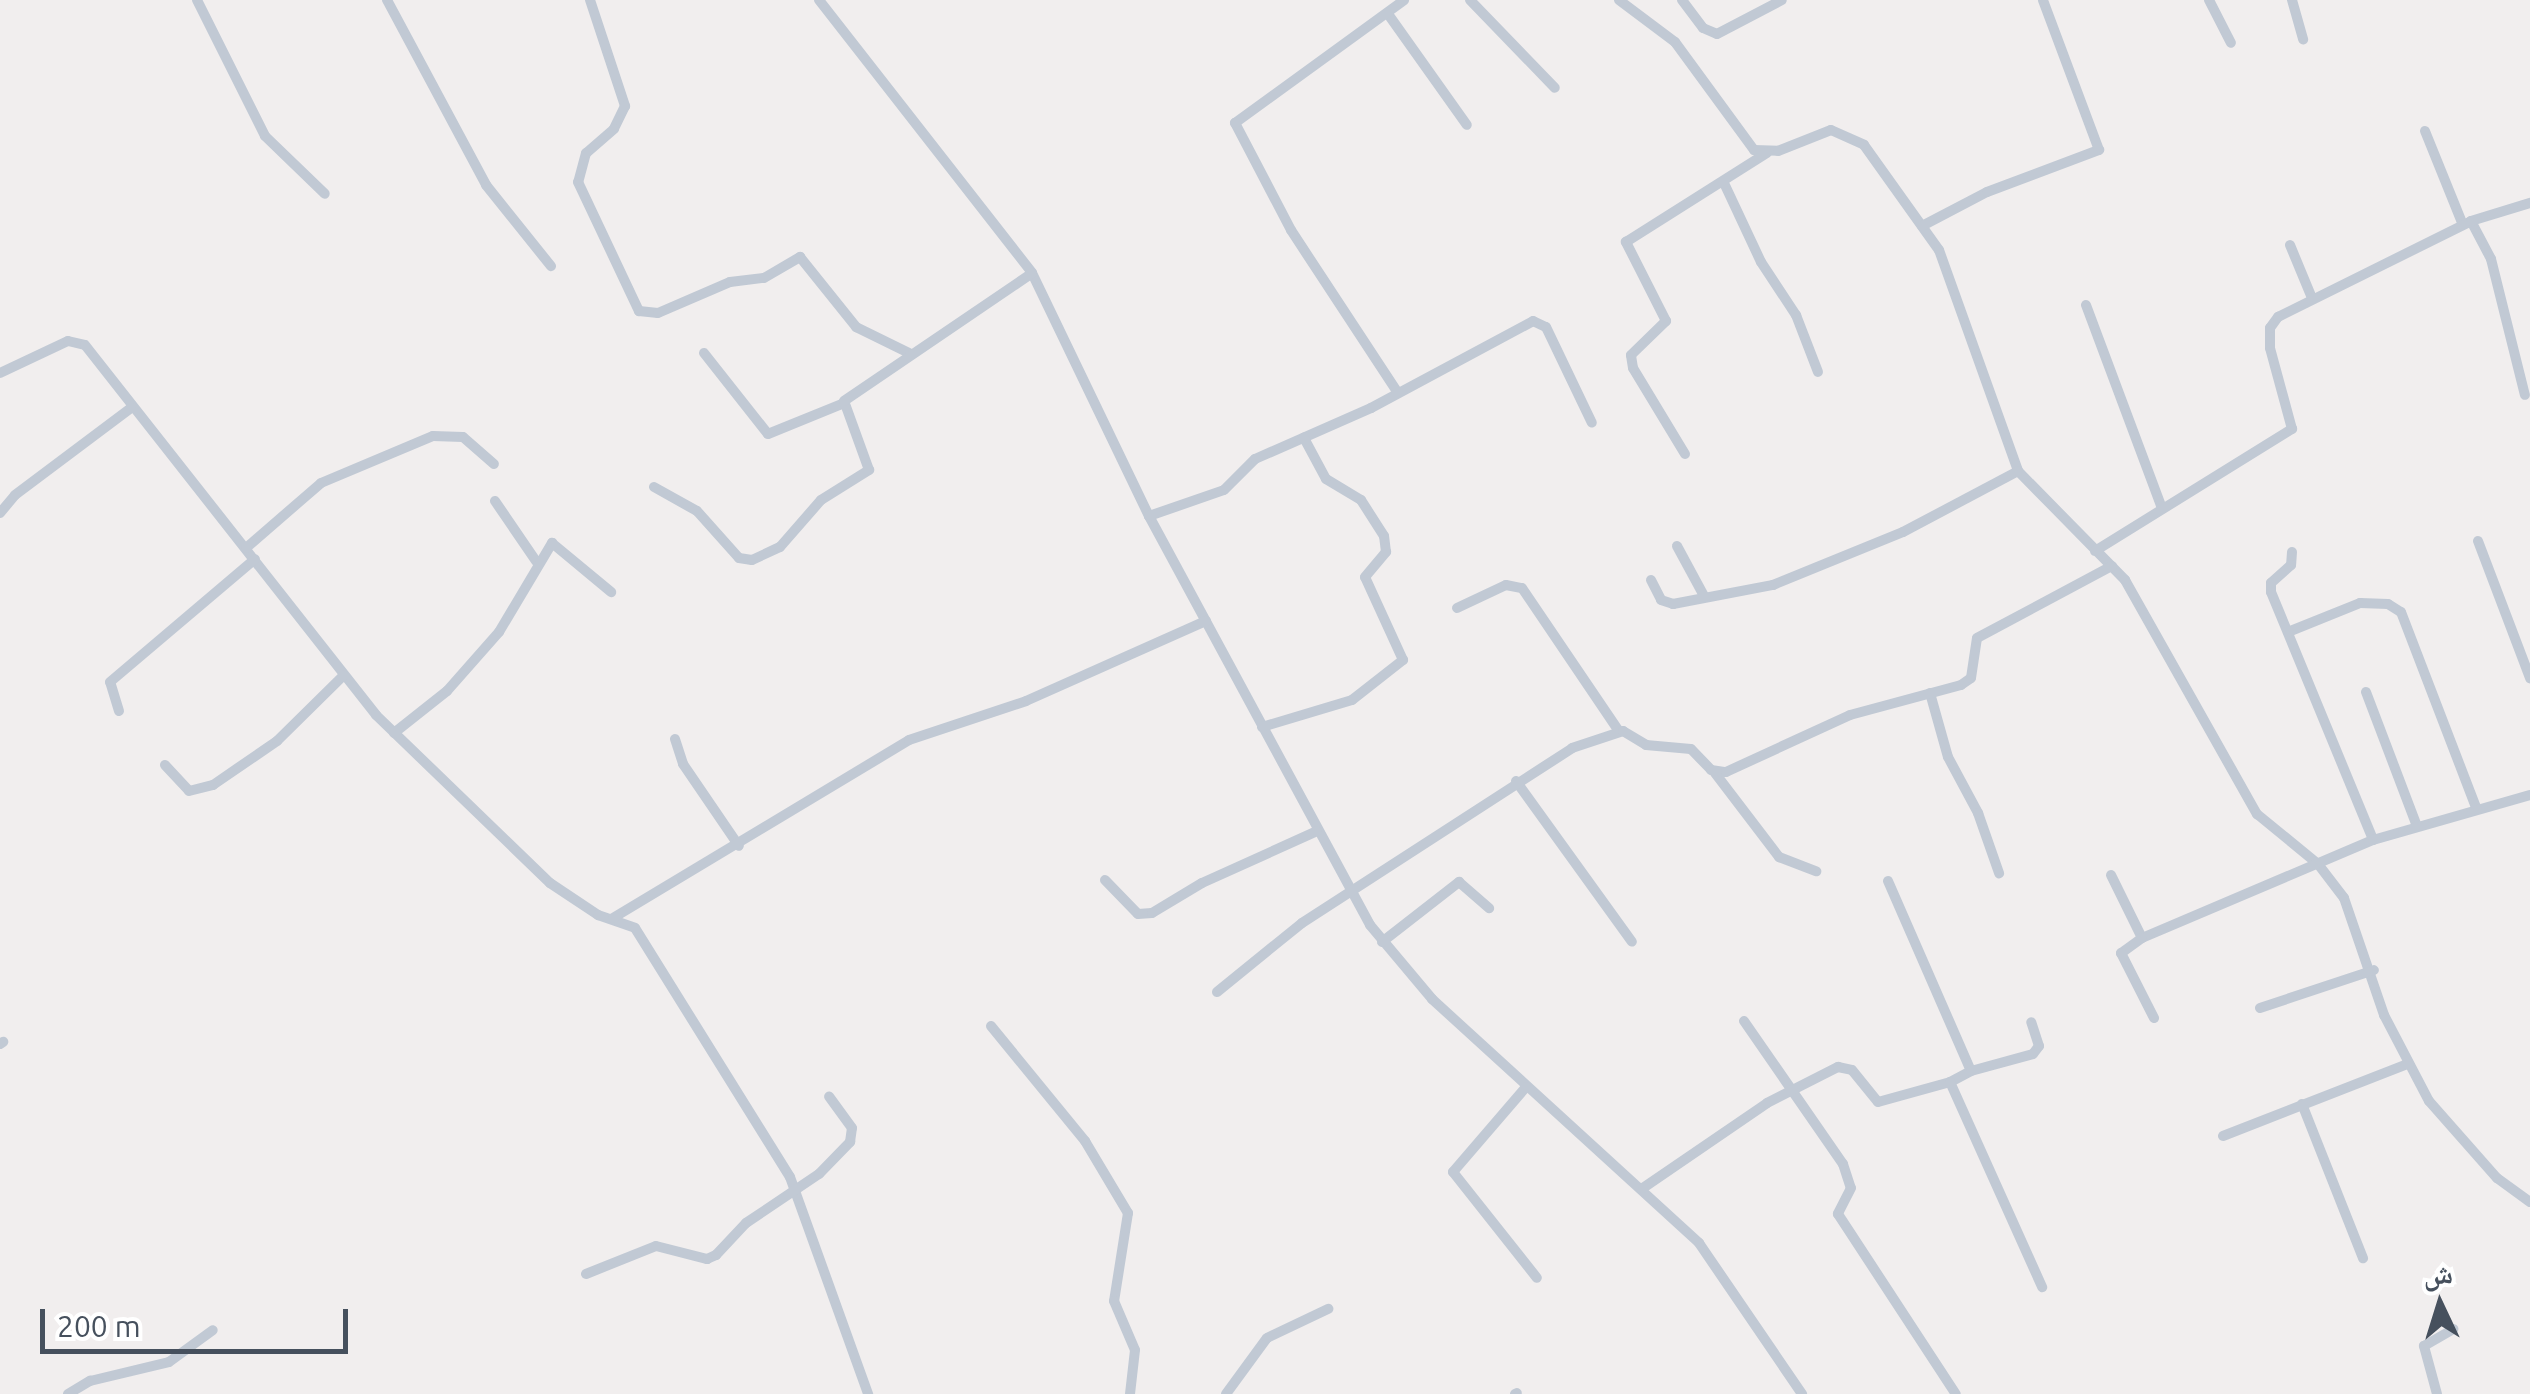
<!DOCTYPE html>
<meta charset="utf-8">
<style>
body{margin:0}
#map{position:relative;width:2530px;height:1394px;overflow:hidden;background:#f1eeee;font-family:Ubuntu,"Noto Naskh Arabic",sans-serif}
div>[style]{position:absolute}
.street>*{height:10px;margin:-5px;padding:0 5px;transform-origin:5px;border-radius:5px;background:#c1c9d4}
span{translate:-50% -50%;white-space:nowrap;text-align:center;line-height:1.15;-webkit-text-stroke:8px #fff;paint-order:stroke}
.north{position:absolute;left:2390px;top:1254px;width:100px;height:100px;-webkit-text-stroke:8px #fff;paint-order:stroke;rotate:356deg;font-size:28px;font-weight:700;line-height:40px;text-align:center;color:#46505d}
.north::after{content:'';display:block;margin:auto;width:35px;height:45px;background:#46505d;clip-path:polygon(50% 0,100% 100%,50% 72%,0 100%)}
.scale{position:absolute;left:40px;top:1309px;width:308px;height:45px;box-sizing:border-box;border:5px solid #46505d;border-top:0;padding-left:12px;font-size:30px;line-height:35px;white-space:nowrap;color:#46505d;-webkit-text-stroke:8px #fff;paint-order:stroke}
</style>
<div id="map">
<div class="street">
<div style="left:197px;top:0;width:152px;rotate:63.4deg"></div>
<div style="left:265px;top:136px;width:83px;rotate:44deg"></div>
<div style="left:387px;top:0;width:210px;rotate:61.8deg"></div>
<div style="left:486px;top:185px;width:104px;rotate:51.3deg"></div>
<div style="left:590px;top:0;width:112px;rotate:71.7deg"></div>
<div style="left:625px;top:106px;width:25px;rotate:116deg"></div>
<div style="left:614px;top:129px;width:37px;rotate:139deg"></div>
<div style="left:586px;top:153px;width:30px;rotate:105deg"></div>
<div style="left:578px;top:182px;width:143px;rotate:64.7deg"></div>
<div style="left:639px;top:311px;width:19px;rotate:6deg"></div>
<div style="left:658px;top:313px;width:78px;rotate:-23.3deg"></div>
<div style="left:730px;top:282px;width:34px;rotate:-7deg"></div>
<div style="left:764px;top:278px;width:42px;rotate:-30.3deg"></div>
<div style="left:800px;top:257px;width:90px;rotate:51.3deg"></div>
<div style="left:856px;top:327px;width:59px;rotate:26.1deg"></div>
<div style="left:819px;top:0;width:346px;rotate:52deg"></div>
<div style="left:1032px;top:273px;width:270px;rotate:64.3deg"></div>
<div style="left:1149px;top:516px;width:465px;rotate:61.6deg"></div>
<div style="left:1370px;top:925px;width:97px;rotate:50deg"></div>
<div style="left:1432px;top:999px;width:362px;rotate:42.4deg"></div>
<div style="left:1699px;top:1243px;width:183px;rotate:55.7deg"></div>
<div style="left:1470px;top:0;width:122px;rotate:46deg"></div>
<div style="left:1619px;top:0;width:70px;rotate:36.9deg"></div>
<div style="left:1675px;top:42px;width:134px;rotate:53.8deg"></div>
<div style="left:1754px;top:150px;width:24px;rotate:2deg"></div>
<div style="left:1778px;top:151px;width:57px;rotate:-21.6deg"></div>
<div style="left:1831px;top:130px;width:36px;rotate:24deg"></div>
<div style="left:1864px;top:145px;width:129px;rotate:54.5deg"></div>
<div style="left:1939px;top:250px;width:235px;rotate:70.3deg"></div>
<div style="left:2018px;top:471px;width:153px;rotate:45.5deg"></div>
<div style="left:2125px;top:580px;width:269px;rotate:60.6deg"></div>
<div style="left:2257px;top:814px;width:79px;rotate:39.3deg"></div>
<div style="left:2318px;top:864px;width:43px;rotate:52.6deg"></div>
<div style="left:2344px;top:898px;width:124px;rotate:71.1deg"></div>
<div style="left:2384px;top:1015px;width:97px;rotate:62.4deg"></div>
<div style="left:2429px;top:1101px;width:103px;rotate:48.6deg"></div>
<div style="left:2497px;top:1178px;width:41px;rotate:36deg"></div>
<div style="left:1682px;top:0;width:35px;rotate:53deg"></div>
<div style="left:1703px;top:28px;width:15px;rotate:23deg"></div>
<div style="left:1717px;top:34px;width:73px;rotate:-27.6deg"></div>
<div style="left:2209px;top:0;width:48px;rotate:62.9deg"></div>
<div style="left:2292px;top:0;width:41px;rotate:74.2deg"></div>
<div style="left:1388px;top:14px;width:136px;rotate:54.6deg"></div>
<div style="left:2425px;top:131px;width:101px;rotate:68deg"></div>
<div style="left:1724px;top:183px;width:87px;rotate:64.9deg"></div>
<div style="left:1761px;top:262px;width:64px;rotate:56.6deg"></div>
<div style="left:1796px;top:315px;width:61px;rotate:68.9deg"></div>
<div style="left:2471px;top:221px;width:43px;rotate:62.2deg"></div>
<div style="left:2491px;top:259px;width:140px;rotate:76deg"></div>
<div style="left:1922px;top:226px;width:73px;rotate:-27.6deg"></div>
<div style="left:1987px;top:192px;width:120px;rotate:-20.6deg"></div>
<div style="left:2099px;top:150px;width:160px;rotate:-110.5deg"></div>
<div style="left:2290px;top:245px;width:57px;rotate:67.5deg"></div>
<div style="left:2086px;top:305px;width:217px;rotate:69.5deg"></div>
<div style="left:704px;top:353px;width:103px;rotate:51.7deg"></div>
<div style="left:768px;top:434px;width:80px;rotate:-22.1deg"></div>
<div style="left:0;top:373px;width:75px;rotate:-25.2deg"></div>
<div style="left:68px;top:341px;width:17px;rotate:13deg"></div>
<div style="left:85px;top:345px;width:471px;rotate:51.8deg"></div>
<div style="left:376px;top:715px;width:242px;rotate:44deg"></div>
<div style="left:550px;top:883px;width:58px;rotate:33.7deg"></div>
<div style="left:598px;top:915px;width:39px;rotate:19deg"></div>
<div style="left:635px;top:928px;width:293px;rotate:58.1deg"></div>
<div style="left:790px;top:1177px;width:231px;rotate:70.2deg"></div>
<div style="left:1396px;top:390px;width:191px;rotate:-123.3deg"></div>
<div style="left:1291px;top:230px;width:121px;rotate:-117.6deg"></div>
<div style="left:1235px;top:123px;width:209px;rotate:-36deg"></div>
<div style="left:1685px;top:454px;width:100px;rotate:-121.2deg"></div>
<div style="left:1633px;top:368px;width:13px;rotate:-99deg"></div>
<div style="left:1631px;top:355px;width:49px;rotate:-44.2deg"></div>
<div style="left:1666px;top:321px;width:89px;rotate:-116.9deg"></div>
<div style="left:1626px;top:242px;width:167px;rotate:-32.3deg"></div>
<div style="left:654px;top:487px;width:49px;rotate:29.2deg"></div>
<div style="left:697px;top:511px;width:63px;rotate:48.2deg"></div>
<div style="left:739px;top:558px;width:13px;rotate:9deg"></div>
<div style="left:752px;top:560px;width:31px;rotate:-25deg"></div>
<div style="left:780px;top:547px;width:62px;rotate:-48.9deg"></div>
<div style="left:821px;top:500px;width:57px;rotate:-32deg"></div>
<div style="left:869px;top:470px;width:73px;rotate:-109.9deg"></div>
<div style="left:844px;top:401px;width:227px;rotate:-34.2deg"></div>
<div style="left:495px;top:501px;width:73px;rotate:55.7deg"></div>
<div style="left:0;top:513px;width:23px;rotate:-50deg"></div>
<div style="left:15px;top:495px;width:145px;rotate:-36.9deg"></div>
<div style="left:1149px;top:516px;width:79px;rotate:-19.1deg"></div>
<div style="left:1224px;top:490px;width:44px;rotate:-45deg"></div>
<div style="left:1255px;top:459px;width:127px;rotate:-23.7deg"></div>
<div style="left:1371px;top:408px;width:184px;rotate:-28.2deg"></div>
<div style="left:1533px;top:321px;width:14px;rotate:25deg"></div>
<div style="left:1546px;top:327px;width:106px;rotate:64.4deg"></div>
<div style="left:2478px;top:541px;width:147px;rotate:69.2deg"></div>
<div style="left:1677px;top:546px;width:57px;rotate:61.6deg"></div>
<div style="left:246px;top:548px;width:99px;rotate:-40.9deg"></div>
<div style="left:321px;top:483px;width:121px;rotate:-22.8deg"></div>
<div style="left:433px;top:436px;width:30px;rotate:2deg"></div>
<div style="left:463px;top:437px;width:41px;rotate:41.1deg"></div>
<div style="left:2095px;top:551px;width:232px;rotate:-31.8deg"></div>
<div style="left:2292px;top:429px;width:84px;rotate:-105.2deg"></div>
<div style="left:2270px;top:348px;width:20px;rotate:-90deg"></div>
<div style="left:2270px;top:328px;width:14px;rotate:-54deg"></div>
<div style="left:2278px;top:317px;width:216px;rotate:-26.4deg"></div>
<div style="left:2471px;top:221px;width:62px;rotate:-17deg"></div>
<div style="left:2292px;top:552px;width:13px;rotate:94deg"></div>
<div style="left:2291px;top:565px;width:27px;rotate:138deg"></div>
<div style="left:2271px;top:583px;width:9px;rotate:90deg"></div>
<div style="left:2271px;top:592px;width:268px;rotate:67.6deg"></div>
<div style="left:1651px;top:580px;width:22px;rotate:63deg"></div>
<div style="left:1661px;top:600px;width:13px;rotate:18deg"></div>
<div style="left:1673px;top:604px;width:102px;rotate:-10.8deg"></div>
<div style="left:1773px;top:585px;width:140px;rotate:-22.2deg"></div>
<div style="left:1903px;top:532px;width:130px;rotate:-27.9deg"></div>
<div style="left:1457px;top:608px;width:54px;rotate:-25.1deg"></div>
<div style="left:1506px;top:585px;width:16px;rotate:11deg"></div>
<div style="left:1522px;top:588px;width:171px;rotate:55.9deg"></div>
<div style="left:2288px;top:632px;width:78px;rotate:-21.9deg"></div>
<div style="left:2360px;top:603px;width:28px;rotate:2deg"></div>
<div style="left:2388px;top:604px;width:15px;rotate:32deg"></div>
<div style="left:2401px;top:612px;width:209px;rotate:69deg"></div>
<div style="left:2366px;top:692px;width:143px;rotate:69.2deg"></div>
<div style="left:1930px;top:693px;width:66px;rotate:74.3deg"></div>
<div style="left:1948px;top:757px;width:64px;rotate:61.8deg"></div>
<div style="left:1978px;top:813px;width:64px;rotate:70.7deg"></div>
<div style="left:119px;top:711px;width:30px;rotate:-107deg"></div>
<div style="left:110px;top:682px;width:190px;rotate:-40.3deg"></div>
<div style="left:1262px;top:727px;width:94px;rotate:-16.7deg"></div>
<div style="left:1352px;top:700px;width:65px;rotate:-38.1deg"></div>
<div style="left:1403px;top:660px;width:91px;rotate:-114.6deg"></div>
<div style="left:1365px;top:577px;width:33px;rotate:-50deg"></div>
<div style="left:1386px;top:552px;width:16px;rotate:-97deg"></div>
<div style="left:1384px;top:536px;width:43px;rotate:-122.6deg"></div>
<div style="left:1361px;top:500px;width:41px;rotate:-149deg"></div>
<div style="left:1326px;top:479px;width:47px;rotate:-118.2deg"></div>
<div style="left:394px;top:733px;width:68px;rotate:-38.4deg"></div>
<div style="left:447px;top:691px;width:79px;rotate:-48.6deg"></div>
<div style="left:499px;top:632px;width:104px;rotate:-59.2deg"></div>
<div style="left:552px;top:543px;width:77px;rotate:39.7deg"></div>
<div style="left:675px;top:739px;width:26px;rotate:72deg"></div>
<div style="left:683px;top:764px;width:99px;rotate:55.7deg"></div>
<div style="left:165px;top:765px;width:35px;rotate:47deg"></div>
<div style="left:189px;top:791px;width:25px;rotate:-14deg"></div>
<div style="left:213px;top:785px;width:78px;rotate:-34.5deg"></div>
<div style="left:277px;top:741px;width:93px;rotate:-44.6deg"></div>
<div style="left:1715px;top:773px;width:106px;rotate:52.7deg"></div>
<div style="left:1779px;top:857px;width:40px;rotate:21deg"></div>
<div style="left:1516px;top:781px;width:198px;rotate:54.2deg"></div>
<div style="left:2111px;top:875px;width:70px;rotate:63.8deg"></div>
<div style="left:2142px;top:938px;width:251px;rotate:-23deg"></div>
<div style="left:2373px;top:840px;width:163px;rotate:-16deg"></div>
<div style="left:1105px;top:880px;width:47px;rotate:45.9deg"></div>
<div style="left:1138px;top:914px;width:14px;rotate:-4deg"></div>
<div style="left:1152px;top:913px;width:58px;rotate:-31deg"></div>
<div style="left:1202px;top:883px;width:126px;rotate:-24.3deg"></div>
<div style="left:1888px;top:881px;width:207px;rotate:66.4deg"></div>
<div style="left:1971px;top:1071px;width:24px;rotate:152deg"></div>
<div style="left:613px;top:918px;width:345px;rotate:-31deg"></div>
<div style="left:909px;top:740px;width:123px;rotate:-18.4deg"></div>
<div style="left:1026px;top:701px;width:197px;rotate:-24deg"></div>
<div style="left:2142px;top:938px;width:26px;rotate:144deg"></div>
<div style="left:2121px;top:953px;width:73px;rotate:63.1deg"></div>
<div style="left:1382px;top:942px;width:98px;rotate:-37.9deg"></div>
<div style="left:1459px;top:882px;width:40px;rotate:41deg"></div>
<div style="left:1217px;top:992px;width:109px;rotate:-39.1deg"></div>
<div style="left:1302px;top:923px;width:322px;rotate:-32.9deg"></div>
<div style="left:1572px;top:748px;width:54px;rotate:-18.4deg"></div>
<div style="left:1623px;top:731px;width:27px;rotate:31deg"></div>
<div style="left:1646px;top:745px;width:45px;rotate:5.1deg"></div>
<div style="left:1691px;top:749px;width:29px;rotate:46deg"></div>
<div style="left:1711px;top:770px;width:15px;rotate:8deg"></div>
<div style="left:1726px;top:772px;width:136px;rotate:-24.7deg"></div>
<div style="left:1850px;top:715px;width:115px;rotate:-15.1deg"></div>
<div style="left:1961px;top:685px;width:12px;rotate:-35deg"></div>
<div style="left:1971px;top:678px;width:40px;rotate:-81.5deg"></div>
<div style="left:1977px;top:638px;width:153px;rotate:-28.1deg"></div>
<div style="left:2260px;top:1008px;width:120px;rotate:-18.4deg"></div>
<div style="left:1744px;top:1021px;width:174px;rotate:55.3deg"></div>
<div style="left:1843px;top:1164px;width:25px;rotate:72deg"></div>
<div style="left:1851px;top:1188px;width:29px;rotate:117deg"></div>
<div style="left:1838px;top:1214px;width:215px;rotate:56.8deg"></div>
<div style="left:991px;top:1026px;width:149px;rotate:50.7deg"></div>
<div style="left:1085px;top:1141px;width:84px;rotate:59.2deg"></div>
<div style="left:1128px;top:1213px;width:89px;rotate:99deg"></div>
<div style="left:1114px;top:1301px;width:53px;rotate:66.8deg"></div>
<div style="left:1135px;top:1350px;width:44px;rotate:96.5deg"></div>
<div style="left:0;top:1044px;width:4px;rotate:-34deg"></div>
<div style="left:1971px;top:1071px;width:64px;rotate:-15.3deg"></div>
<div style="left:2033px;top:1054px;width:10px;rotate:-53deg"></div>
<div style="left:2039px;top:1046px;width:25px;rotate:-108deg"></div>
<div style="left:1526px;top:1087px;width:112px;rotate:130.7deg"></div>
<div style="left:1453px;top:1172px;width:135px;rotate:51.6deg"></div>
<div style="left:2302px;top:1104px;width:166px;rotate:68.4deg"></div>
<div style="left:2223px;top:1136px;width:199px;rotate:-21.3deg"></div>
<div style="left:1643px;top:1188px;width:150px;rotate:-34.4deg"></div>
<div style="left:1767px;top:1103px;width:80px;rotate:-26.9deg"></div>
<div style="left:1838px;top:1067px;width:14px;rotate:12deg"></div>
<div style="left:1852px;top:1070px;width:41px;rotate:50.9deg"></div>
<div style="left:1878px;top:1102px;width:75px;rotate:-15.5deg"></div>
<div style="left:1950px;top:1082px;width:225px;rotate:65.8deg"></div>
<div style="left:586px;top:1274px;width:75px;rotate:-21.8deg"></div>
<div style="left:656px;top:1246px;width:53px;rotate:14.3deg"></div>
<div style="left:707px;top:1259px;width:10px;rotate:-24deg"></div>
<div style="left:716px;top:1255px;width:44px;rotate:-46.8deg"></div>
<div style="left:746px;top:1223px;width:88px;rotate:-33.9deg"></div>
<div style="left:819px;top:1174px;width:45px;rotate:-45.9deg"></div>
<div style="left:850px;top:1142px;width:14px;rotate:-82deg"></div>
<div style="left:852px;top:1128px;width:39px;rotate:-126deg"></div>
<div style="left:68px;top:1394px;width:26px;rotate:-31deg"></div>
<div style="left:90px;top:1381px;width:81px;rotate:-13.5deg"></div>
<div style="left:169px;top:1362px;width:54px;rotate:-36deg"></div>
<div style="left:1226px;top:1394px;width:69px;rotate:-53.8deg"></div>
<div style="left:1267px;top:1338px;width:68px;rotate:-25.4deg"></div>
<div style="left:1515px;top:1394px;width:2px;rotate:-27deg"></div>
<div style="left:2437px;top:1394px;width:50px;rotate:-105.2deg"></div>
<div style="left:2424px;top:1346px;width:34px;rotate:-30deg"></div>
</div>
<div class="north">ش</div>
<div class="scale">200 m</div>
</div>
